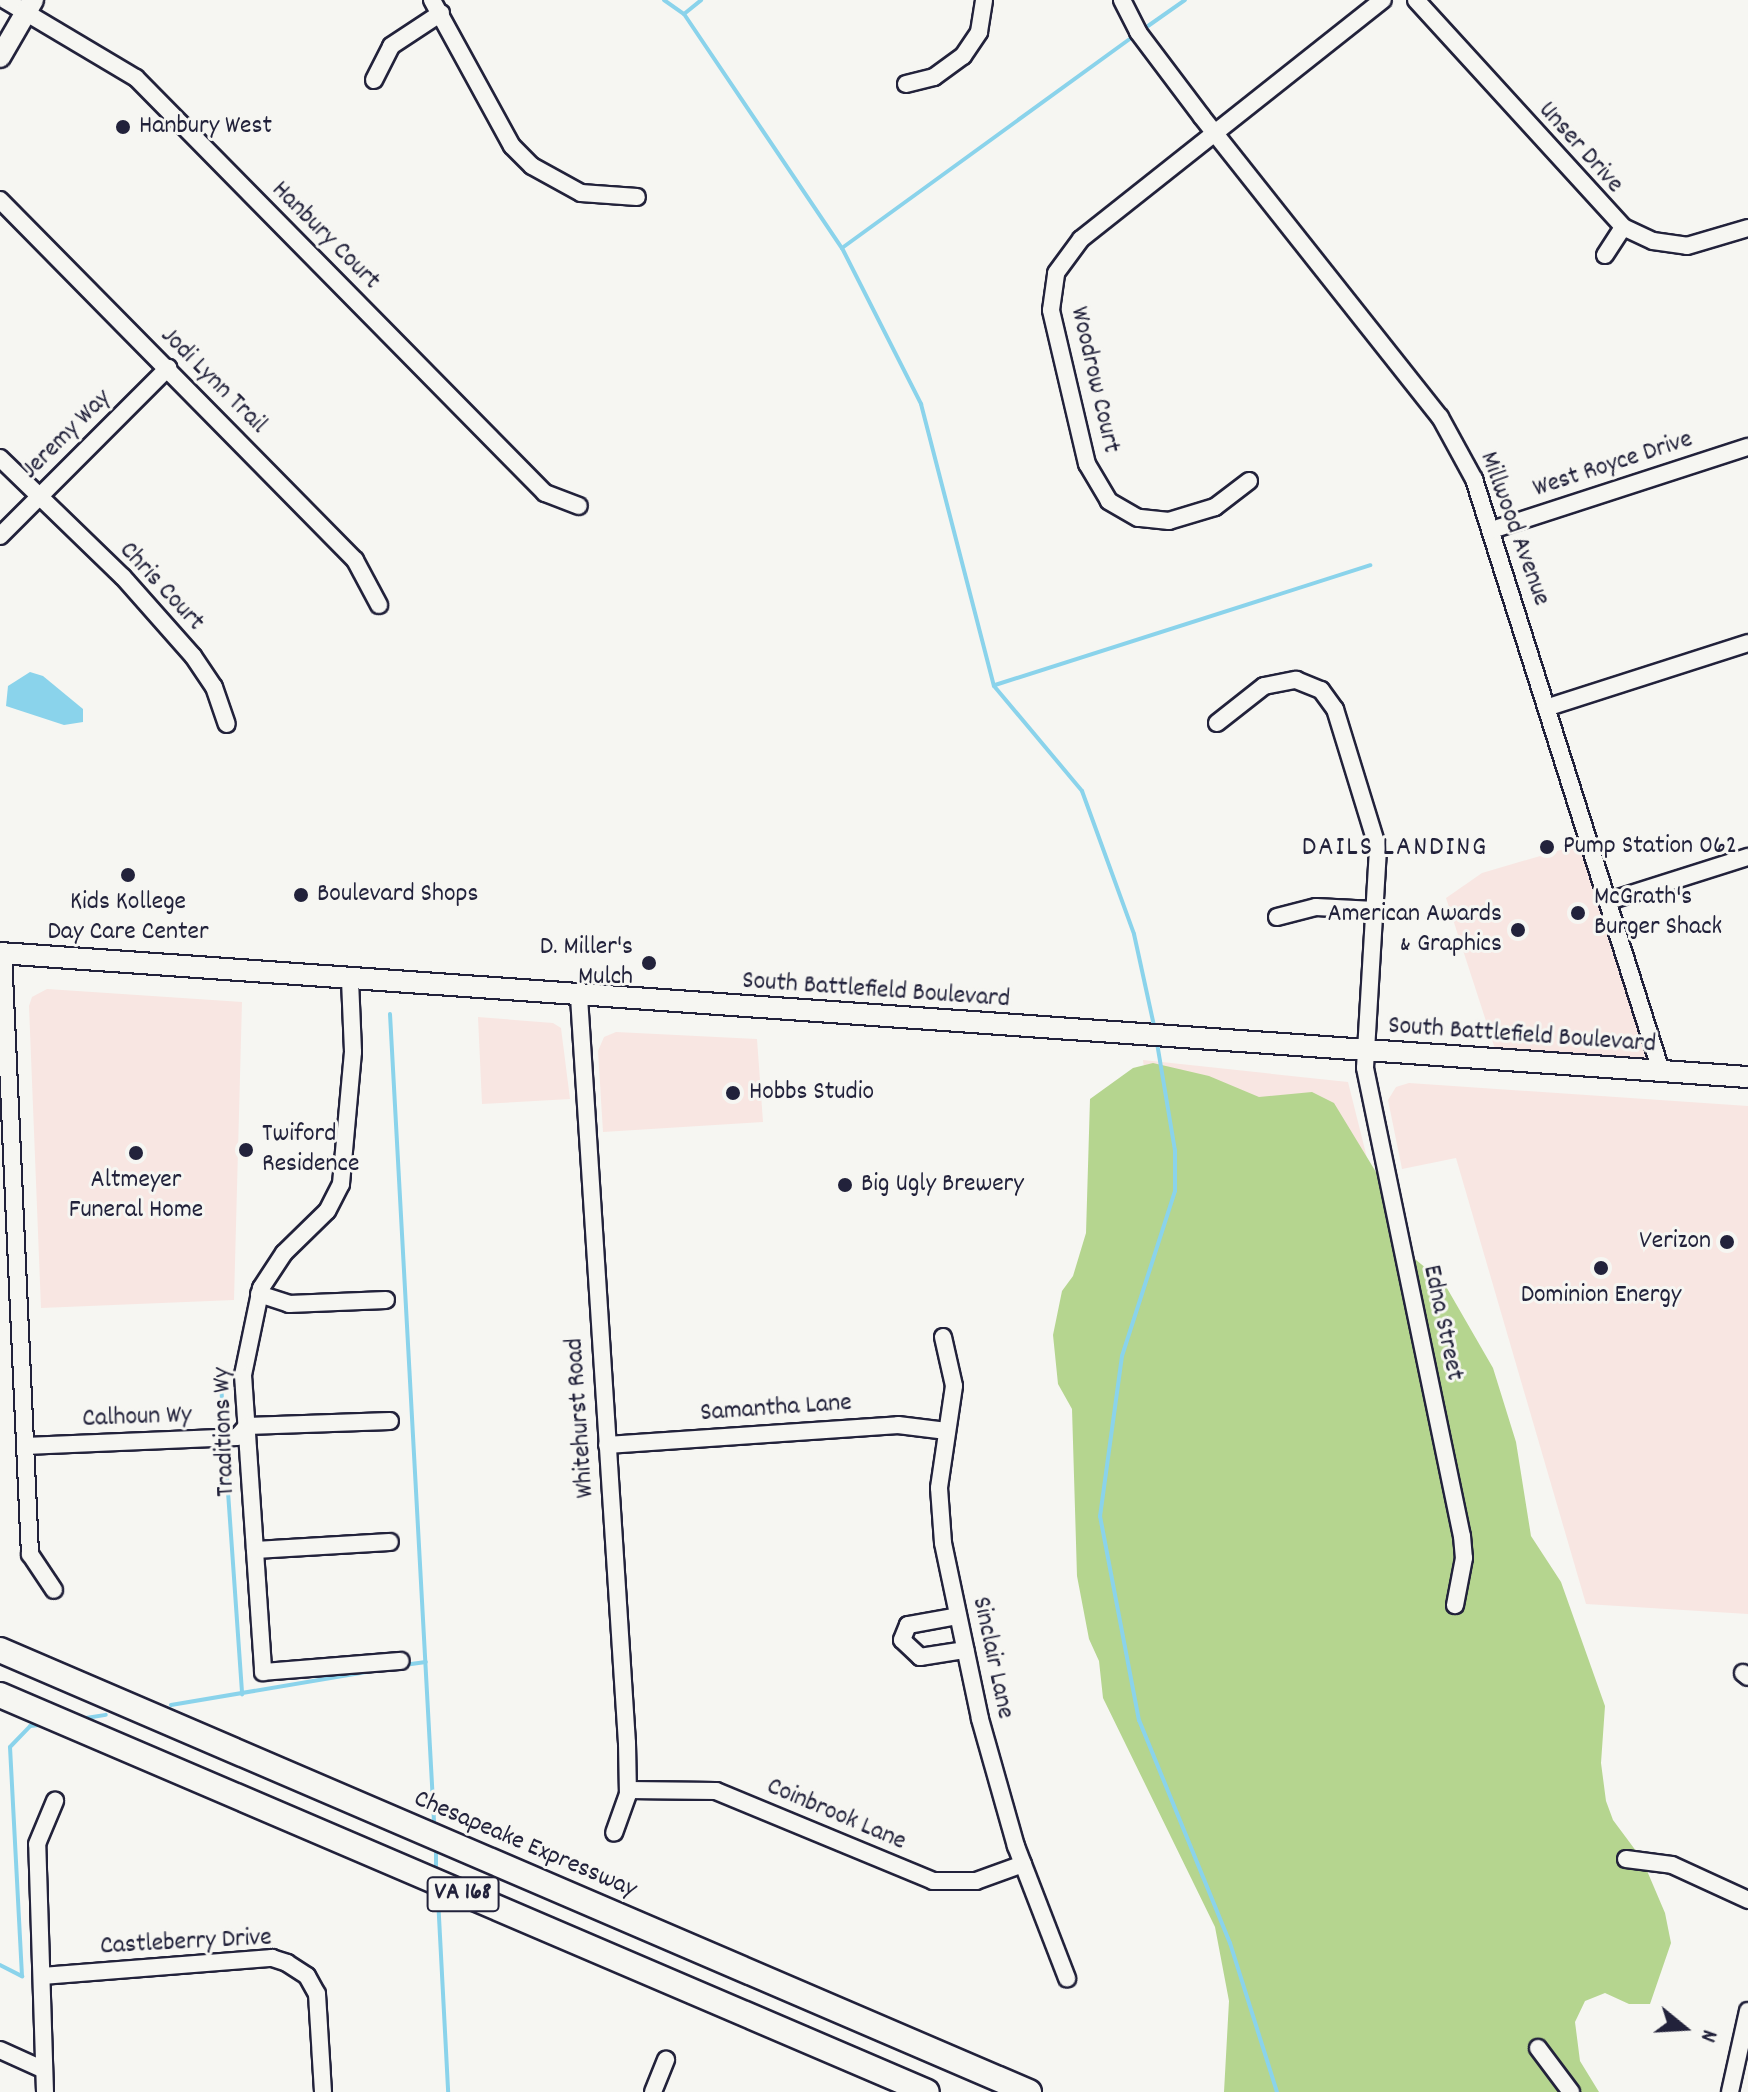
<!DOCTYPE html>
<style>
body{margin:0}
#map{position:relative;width:1748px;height:2092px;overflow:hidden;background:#f6f6f2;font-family:Dekko,sans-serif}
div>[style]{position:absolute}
.built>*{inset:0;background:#f8e6e2}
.green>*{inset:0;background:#b5d58f}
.water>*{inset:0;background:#8ad3eb}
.stream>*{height:4px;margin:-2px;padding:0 2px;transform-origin:2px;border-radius:2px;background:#8ad3eb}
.roads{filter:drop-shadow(2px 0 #22223b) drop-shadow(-2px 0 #22223b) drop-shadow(0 2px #22223b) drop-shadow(0 -2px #22223b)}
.minor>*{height:16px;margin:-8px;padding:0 8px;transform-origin:8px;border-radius:8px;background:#f6f6f2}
.major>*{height:20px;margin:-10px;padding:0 10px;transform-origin:10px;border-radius:10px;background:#f6f6f2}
.highway>*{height:24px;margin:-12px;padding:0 12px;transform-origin:12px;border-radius:12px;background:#f6f6f2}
.dots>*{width:22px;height:22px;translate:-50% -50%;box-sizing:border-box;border:4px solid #f6f6f2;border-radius:50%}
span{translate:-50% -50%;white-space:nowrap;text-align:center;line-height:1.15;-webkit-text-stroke:6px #f6f6f2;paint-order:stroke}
.shield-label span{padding:2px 6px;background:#f6f6f2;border:2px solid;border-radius:6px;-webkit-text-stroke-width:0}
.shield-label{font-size:24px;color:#22223b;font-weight:700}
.poi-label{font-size:26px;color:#22223b}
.left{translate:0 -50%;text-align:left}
.right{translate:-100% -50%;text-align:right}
.street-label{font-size:26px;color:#22223b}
.neighbourhood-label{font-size:28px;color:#22223b;letter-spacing:2px}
.north{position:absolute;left:1644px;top:1988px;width:80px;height:80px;-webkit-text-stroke:6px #f6f6f2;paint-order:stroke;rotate:108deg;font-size:22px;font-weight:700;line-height:32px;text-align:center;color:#22223b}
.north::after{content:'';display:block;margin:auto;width:28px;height:36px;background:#22223b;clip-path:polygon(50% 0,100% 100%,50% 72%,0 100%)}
</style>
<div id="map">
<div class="built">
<div style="clip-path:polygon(1591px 841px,1661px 1071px,1499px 1061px,1446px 898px,1482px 873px)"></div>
<div style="clip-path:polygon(47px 989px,242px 1002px,234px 1300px,41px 1308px,29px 1006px,32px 997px)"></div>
<div style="clip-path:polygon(478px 1017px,553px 1023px,561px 1028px,570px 1099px,482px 1104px)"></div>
<div style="clip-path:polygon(616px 1032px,757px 1039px,763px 1122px,603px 1132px,598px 1051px,604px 1037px)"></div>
<div style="clip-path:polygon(1143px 1060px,1348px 1082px,1372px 1178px,1156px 1163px)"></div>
<div style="clip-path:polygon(1409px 1083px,1748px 1106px,1748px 1614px,1586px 1604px,1456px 1158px,1402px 1169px,1388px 1100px,1396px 1087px)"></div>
</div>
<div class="green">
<div style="clip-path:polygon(1153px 1063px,1209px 1076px,1259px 1097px,1312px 1092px,1334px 1103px,1379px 1177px,1390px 1223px,1404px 1250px,1444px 1283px,1493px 1368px,1516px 1442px,1531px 1536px,1561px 1582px,1605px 1706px,1601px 1763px,1606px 1801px,1613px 1820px,1642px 1859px,1665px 1913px,1671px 1943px,1650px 2004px,1629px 2004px,1605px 1993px,1585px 2001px,1575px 2022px,1580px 2061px,1599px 2092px,1224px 2092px,1229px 2001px,1215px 1927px,1103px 1698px,1099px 1661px,1089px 1639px,1077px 1576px,1072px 1409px,1058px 1384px,1053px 1335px,1062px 1291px,1073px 1276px,1086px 1233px,1090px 1099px,1133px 1068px)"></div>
</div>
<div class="water">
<div style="clip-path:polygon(30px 672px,43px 676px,83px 709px,83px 722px,64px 725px,6px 706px,8px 686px)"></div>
</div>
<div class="stream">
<div style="left:664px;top:0;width:24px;rotate:35deg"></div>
<div style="left:684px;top:14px;width:282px;rotate:56deg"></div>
<div style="left:842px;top:248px;width:175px;rotate:63.1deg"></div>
<div style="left:921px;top:404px;width:291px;rotate:75.5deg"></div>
<div style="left:994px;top:686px;width:137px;rotate:50deg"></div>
<div style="left:1082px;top:791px;width:152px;rotate:70deg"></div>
<div style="left:1134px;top:934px;width:98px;rotate:77.7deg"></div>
<div style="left:684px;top:14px;width:22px;rotate:-39deg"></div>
<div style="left:1148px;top:26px;width:45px;rotate:-35.1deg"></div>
<div style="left:842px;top:248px;width:356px;rotate:-36deg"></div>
<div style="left:995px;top:685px;width:394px;rotate:-17.7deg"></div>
<div style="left:390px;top:1014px;width:808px;rotate:86.88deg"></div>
<div style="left:1157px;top:1043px;width:109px;rotate:80.5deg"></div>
<div style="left:1175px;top:1150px;width:41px;rotate:90deg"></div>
<div style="left:1175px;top:1191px;width:173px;rotate:107.8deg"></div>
<div style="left:1122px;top:1356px;width:162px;rotate:97.8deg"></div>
<div style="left:1100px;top:1516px;width:208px;rotate:79.2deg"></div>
<div style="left:1139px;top:1720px;width:241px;rotate:67.8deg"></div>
<div style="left:1230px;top:1943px;width:156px;rotate:72.5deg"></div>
<div style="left:221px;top:1385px;width:42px;rotate:85.9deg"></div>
<div style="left:225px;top:1449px;width:246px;rotate:86deg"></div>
<div style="left:404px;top:1665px;width:22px;rotate:-8deg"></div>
<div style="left:171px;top:1705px;width:204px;rotate:-9.6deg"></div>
<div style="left:86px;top:1718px;width:20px;rotate:-9deg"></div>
<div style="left:436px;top:1852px;width:15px;rotate:90deg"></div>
<div style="left:438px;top:1898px;width:194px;rotate:87deg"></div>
<div style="left:0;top:1965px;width:25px;rotate:27deg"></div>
<div style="left:22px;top:1976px;width:229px;rotate:-93deg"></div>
<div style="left:10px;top:1747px;width:29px;rotate:-46deg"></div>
<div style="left:30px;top:1726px;width:9px;rotate:-6deg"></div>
</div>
<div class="roads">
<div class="minor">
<div style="left:5px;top:0;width:152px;rotate:30.8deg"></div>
<div style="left:136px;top:78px;width:583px;rotate:45.42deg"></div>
<div style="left:545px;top:493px;width:36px;rotate:21deg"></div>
<div style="left:432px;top:0;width:166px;rotate:61.3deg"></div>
<div style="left:512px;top:146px;width:28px;rotate:45deg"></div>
<div style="left:532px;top:166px;width:56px;rotate:28.9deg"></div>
<div style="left:581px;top:193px;width:56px;rotate:4.1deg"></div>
<div style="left:1122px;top:0;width:36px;rotate:63deg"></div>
<div style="left:1138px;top:32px;width:106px;rotate:53deg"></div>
<div style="left:1202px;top:117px;width:383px;rotate:51.6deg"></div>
<div style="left:1440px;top:417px;width:71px;rotate:61.3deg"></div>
<div style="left:1474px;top:479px;width:621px;rotate:72.47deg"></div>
<div style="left:1416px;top:0;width:307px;rotate:47.6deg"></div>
<div style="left:1623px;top:227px;width:33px;rotate:25deg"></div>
<div style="left:1653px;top:241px;width:34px;rotate:8deg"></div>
<div style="left:1687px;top:246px;width:64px;rotate:-16.4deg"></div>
<div style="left:374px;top:80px;width:38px;rotate:-63deg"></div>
<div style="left:391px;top:46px;width:60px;rotate:-33.4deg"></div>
<div style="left:906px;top:84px;width:29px;rotate:-14deg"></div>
<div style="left:934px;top:77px;width:36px;rotate:-36deg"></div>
<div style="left:963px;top:56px;width:29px;rotate:-56deg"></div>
<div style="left:979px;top:32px;width:32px;rotate:-81deg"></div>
<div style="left:0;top:200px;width:506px;rotate:45.4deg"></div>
<div style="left:355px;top:560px;width:51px;rotate:61.9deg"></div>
<div style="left:1605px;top:255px;width:33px;rotate:-57deg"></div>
<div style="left:0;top:458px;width:171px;rotate:44.1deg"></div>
<div style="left:123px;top:577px;width:106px;rotate:48.5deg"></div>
<div style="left:193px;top:656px;width:37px;rotate:56deg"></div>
<div style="left:214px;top:687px;width:39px;rotate:71deg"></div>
<div style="left:1249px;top:481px;width:43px;rotate:142.6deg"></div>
<div style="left:1215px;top:507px;width:48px;rotate:163.1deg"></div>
<div style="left:1169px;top:521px;width:31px;rotate:-174deg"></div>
<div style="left:1138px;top:518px;width:34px;rotate:-150deg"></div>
<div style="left:1109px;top:501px;width:43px;rotate:-120.7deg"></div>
<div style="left:1087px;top:464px;width:158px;rotate:-103.2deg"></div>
<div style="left:1051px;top:310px;width:37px;rotate:-82deg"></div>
<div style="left:1056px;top:273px;width:42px;rotate:-53.7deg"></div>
<div style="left:1081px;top:239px;width:385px;rotate:-38.4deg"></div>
<div style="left:1492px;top:530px;width:269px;rotate:-18deg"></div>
<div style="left:0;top:536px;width:238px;rotate:-45deg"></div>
<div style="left:1549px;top:707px;width:209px;rotate:-17.8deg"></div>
<div style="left:1217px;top:723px;width:60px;rotate:-38.2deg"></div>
<div style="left:1264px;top:686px;width:33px;rotate:-11deg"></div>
<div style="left:1296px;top:680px;width:27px;rotate:22deg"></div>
<div style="left:1321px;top:690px;width:24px;rotate:54deg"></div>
<div style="left:1335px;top:709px;width:146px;rotate:72.9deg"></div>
<div style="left:1378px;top:849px;width:219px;rotate:93.4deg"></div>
<div style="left:1365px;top:1068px;width:478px;rotate:78.3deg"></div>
<div style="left:1462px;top:1536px;width:22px;rotate:85deg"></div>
<div style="left:1464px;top:1558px;width:48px;rotate:100.8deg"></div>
<div style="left:1609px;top:901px;width:146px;rotate:-17.6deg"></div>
<div style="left:1277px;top:917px;width:40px;rotate:-14.4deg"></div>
<div style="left:1316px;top:907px;width:59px;rotate:2.9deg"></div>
<div style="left:3px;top:953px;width:602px;rotate:87.43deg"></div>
<div style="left:30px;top:1554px;width:43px;rotate:56.3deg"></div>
<div style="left:350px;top:980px;width:72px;rotate:87.6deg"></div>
<div style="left:353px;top:1052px;width:133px;rotate:95.2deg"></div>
<div style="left:341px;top:1184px;width:30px;rotate:117deg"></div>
<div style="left:327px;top:1211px;width:60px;rotate:135.7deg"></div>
<div style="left:284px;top:1253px;width:42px;rotate:123.3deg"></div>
<div style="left:261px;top:1288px;width:89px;rotate:101.7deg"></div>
<div style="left:243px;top:1375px;width:298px;rotate:86.1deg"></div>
<div style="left:263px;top:1672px;width:138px;rotate:-4.6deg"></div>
<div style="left:579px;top:997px;width:748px;rotate:86.32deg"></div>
<div style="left:627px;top:1743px;width:51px;rotate:88.9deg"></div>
<div style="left:628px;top:1794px;width:41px;rotate:109.7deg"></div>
<div style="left:259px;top:1294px;width:32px;rotate:18deg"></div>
<div style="left:289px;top:1304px;width:97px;rotate:-2.4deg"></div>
<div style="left:943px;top:1337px;width:50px;rotate:77.3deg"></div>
<div style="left:954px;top:1386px;width:103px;rotate:98.4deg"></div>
<div style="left:939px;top:1488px;width:55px;rotate:85.8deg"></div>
<div style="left:943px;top:1543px;width:180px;rotate:78.1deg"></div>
<div style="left:980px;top:1719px;width:132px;rotate:74.2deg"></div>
<div style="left:1016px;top:1846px;width:142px;rotate:68.9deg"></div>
<div style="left:607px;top:1445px;width:292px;rotate:-3.9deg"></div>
<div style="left:898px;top:1425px;width:49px;rotate:7deg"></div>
<div style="left:25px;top:1446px;width:212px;rotate:-2.4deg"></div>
<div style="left:237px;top:1437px;width:15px;rotate:-48deg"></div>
<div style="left:247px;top:1426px;width:143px;rotate:-2deg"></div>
<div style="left:255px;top:1550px;width:135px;rotate:-3.4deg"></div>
<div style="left:958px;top:1616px;width:51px;rotate:169.8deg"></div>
<div style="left:908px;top:1625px;width:16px;rotate:112deg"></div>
<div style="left:902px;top:1640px;width:25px;rotate:43deg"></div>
<div style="left:920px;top:1657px;width:46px;rotate:-8.8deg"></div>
<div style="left:1743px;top:1673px;width:6px;rotate:39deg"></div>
<div style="left:628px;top:1790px;width:88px;rotate:0.7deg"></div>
<div style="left:716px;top:1791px;width:235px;rotate:22.5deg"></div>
<div style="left:933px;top:1881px;width:43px"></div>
<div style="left:976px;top:1881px;width:50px;rotate:-19.9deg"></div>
<div style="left:1626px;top:1859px;width:46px;rotate:7.4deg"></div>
<div style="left:1672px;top:1865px;width:84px;rotate:24.7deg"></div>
<div style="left:42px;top:1976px;width:231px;rotate:-4.5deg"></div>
<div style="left:272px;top:1958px;width:16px;rotate:18deg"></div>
<div style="left:287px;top:1963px;width:24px;rotate:33deg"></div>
<div style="left:307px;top:1976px;width:21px;rotate:61deg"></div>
<div style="left:317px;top:1994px;width:98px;rotate:86.5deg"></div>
<div style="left:1538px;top:2048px;width:55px;rotate:53.1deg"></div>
<div style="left:0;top:2050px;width:48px;rotate:24.4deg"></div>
<div style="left:45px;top:2092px;width:248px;rotate:-91.8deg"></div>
<div style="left:37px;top:1844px;width:47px;rotate:-67.3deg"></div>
<div style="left:653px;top:2092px;width:35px;rotate:-68deg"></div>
<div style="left:1730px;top:2092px;width:83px;rotate:-77.5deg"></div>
</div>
<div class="major">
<div style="left:0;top:57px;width:66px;rotate:-59.9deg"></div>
<div style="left:0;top:953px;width:1752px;rotate:4.06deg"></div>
</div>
<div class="highway">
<div style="left:0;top:1650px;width:1120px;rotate:23.25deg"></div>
<div style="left:0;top:1695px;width:1008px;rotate:23.18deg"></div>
</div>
</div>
<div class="dots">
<div style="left:123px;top:127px;background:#22223b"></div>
<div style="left:1547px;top:847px;background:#22223b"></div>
<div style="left:128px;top:875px;background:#22223b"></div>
<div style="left:301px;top:895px;background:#22223b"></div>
<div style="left:1578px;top:913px;background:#22223b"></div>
<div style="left:1518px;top:930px;background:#22223b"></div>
<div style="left:649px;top:963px;background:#22223b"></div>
<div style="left:733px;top:1093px;background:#22223b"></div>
<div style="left:246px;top:1150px;background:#22223b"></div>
<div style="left:136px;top:1153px;background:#22223b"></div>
<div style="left:845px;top:1185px;background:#22223b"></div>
<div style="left:1727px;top:1242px;background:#22223b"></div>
<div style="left:1601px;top:1268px;background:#22223b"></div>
</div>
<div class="shield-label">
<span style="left:463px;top:1894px">VA 168</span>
</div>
<div class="poi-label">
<span class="left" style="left:139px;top:127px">Hanbury West</span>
<span class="left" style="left:1563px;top:847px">Pump Station 062</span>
<span class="left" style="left:317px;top:895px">Boulevard Shops</span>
<span class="left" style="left:1594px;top:913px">McGrath's<br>Burger Shack</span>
<span style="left:128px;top:918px">Kids Kollege<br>Day Care Center</span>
<span class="right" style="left:1502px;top:930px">American Awards<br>&amp; Graphics</span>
<span class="right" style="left:633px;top:963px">D. Miller's<br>Mulch</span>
<span class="left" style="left:749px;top:1093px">Hobbs Studio</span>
<span class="left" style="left:262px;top:1150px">Twiford<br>Residence</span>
<span style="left:136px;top:1196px">Altmeyer<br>Funeral Home</span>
<span class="left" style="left:861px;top:1185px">Big Ugly Brewery</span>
<span class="right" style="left:1711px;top:1242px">Verizon</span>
<span style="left:1601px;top:1296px">Dominion Energy</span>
</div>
<div class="street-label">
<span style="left:1580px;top:148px;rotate:48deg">Unser Drive</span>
<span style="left:325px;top:236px;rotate:45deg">Hanbury Court</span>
<span style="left:1094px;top:380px;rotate:77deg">Woodrow Court</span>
<span style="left:213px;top:381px;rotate:45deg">Jodi Lynn Trail</span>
<span style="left:67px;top:435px;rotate:-45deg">Jeremy Way</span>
<span style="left:1613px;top:465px;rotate:-18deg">West Royce Drive</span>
<span style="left:1514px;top:529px;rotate:70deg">Millwood Avenue</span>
<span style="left:161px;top:587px;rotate:47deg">Chris Court</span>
<span style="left:876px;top:991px;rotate:4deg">South Battlefield Boulevard</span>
<span style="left:1522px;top:1036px;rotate:4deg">South Battlefield Boulevard</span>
<span style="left:1442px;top:1323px;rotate:78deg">Edna Street</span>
<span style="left:776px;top:1409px;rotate:-4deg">Samantha Lane</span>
<span style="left:137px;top:1418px;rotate:-2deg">Calhoun Wy</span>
<span style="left:581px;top:1418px;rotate:-94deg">Whitehurst Road</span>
<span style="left:225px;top:1432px;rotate:-92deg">Traditions Wy</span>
<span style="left:992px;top:1658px;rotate:78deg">Sinclair Lane</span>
<span style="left:836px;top:1815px;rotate:23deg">Coinbrook Lane</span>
<span style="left:525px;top:1845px;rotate:23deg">Chesapeake Expressway</span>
<span style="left:186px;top:1943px;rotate:-3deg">Castleberry Drive</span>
</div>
<div class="neighbourhood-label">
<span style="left:1395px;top:849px">DAILS LANDING</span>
</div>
<div class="north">N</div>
</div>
